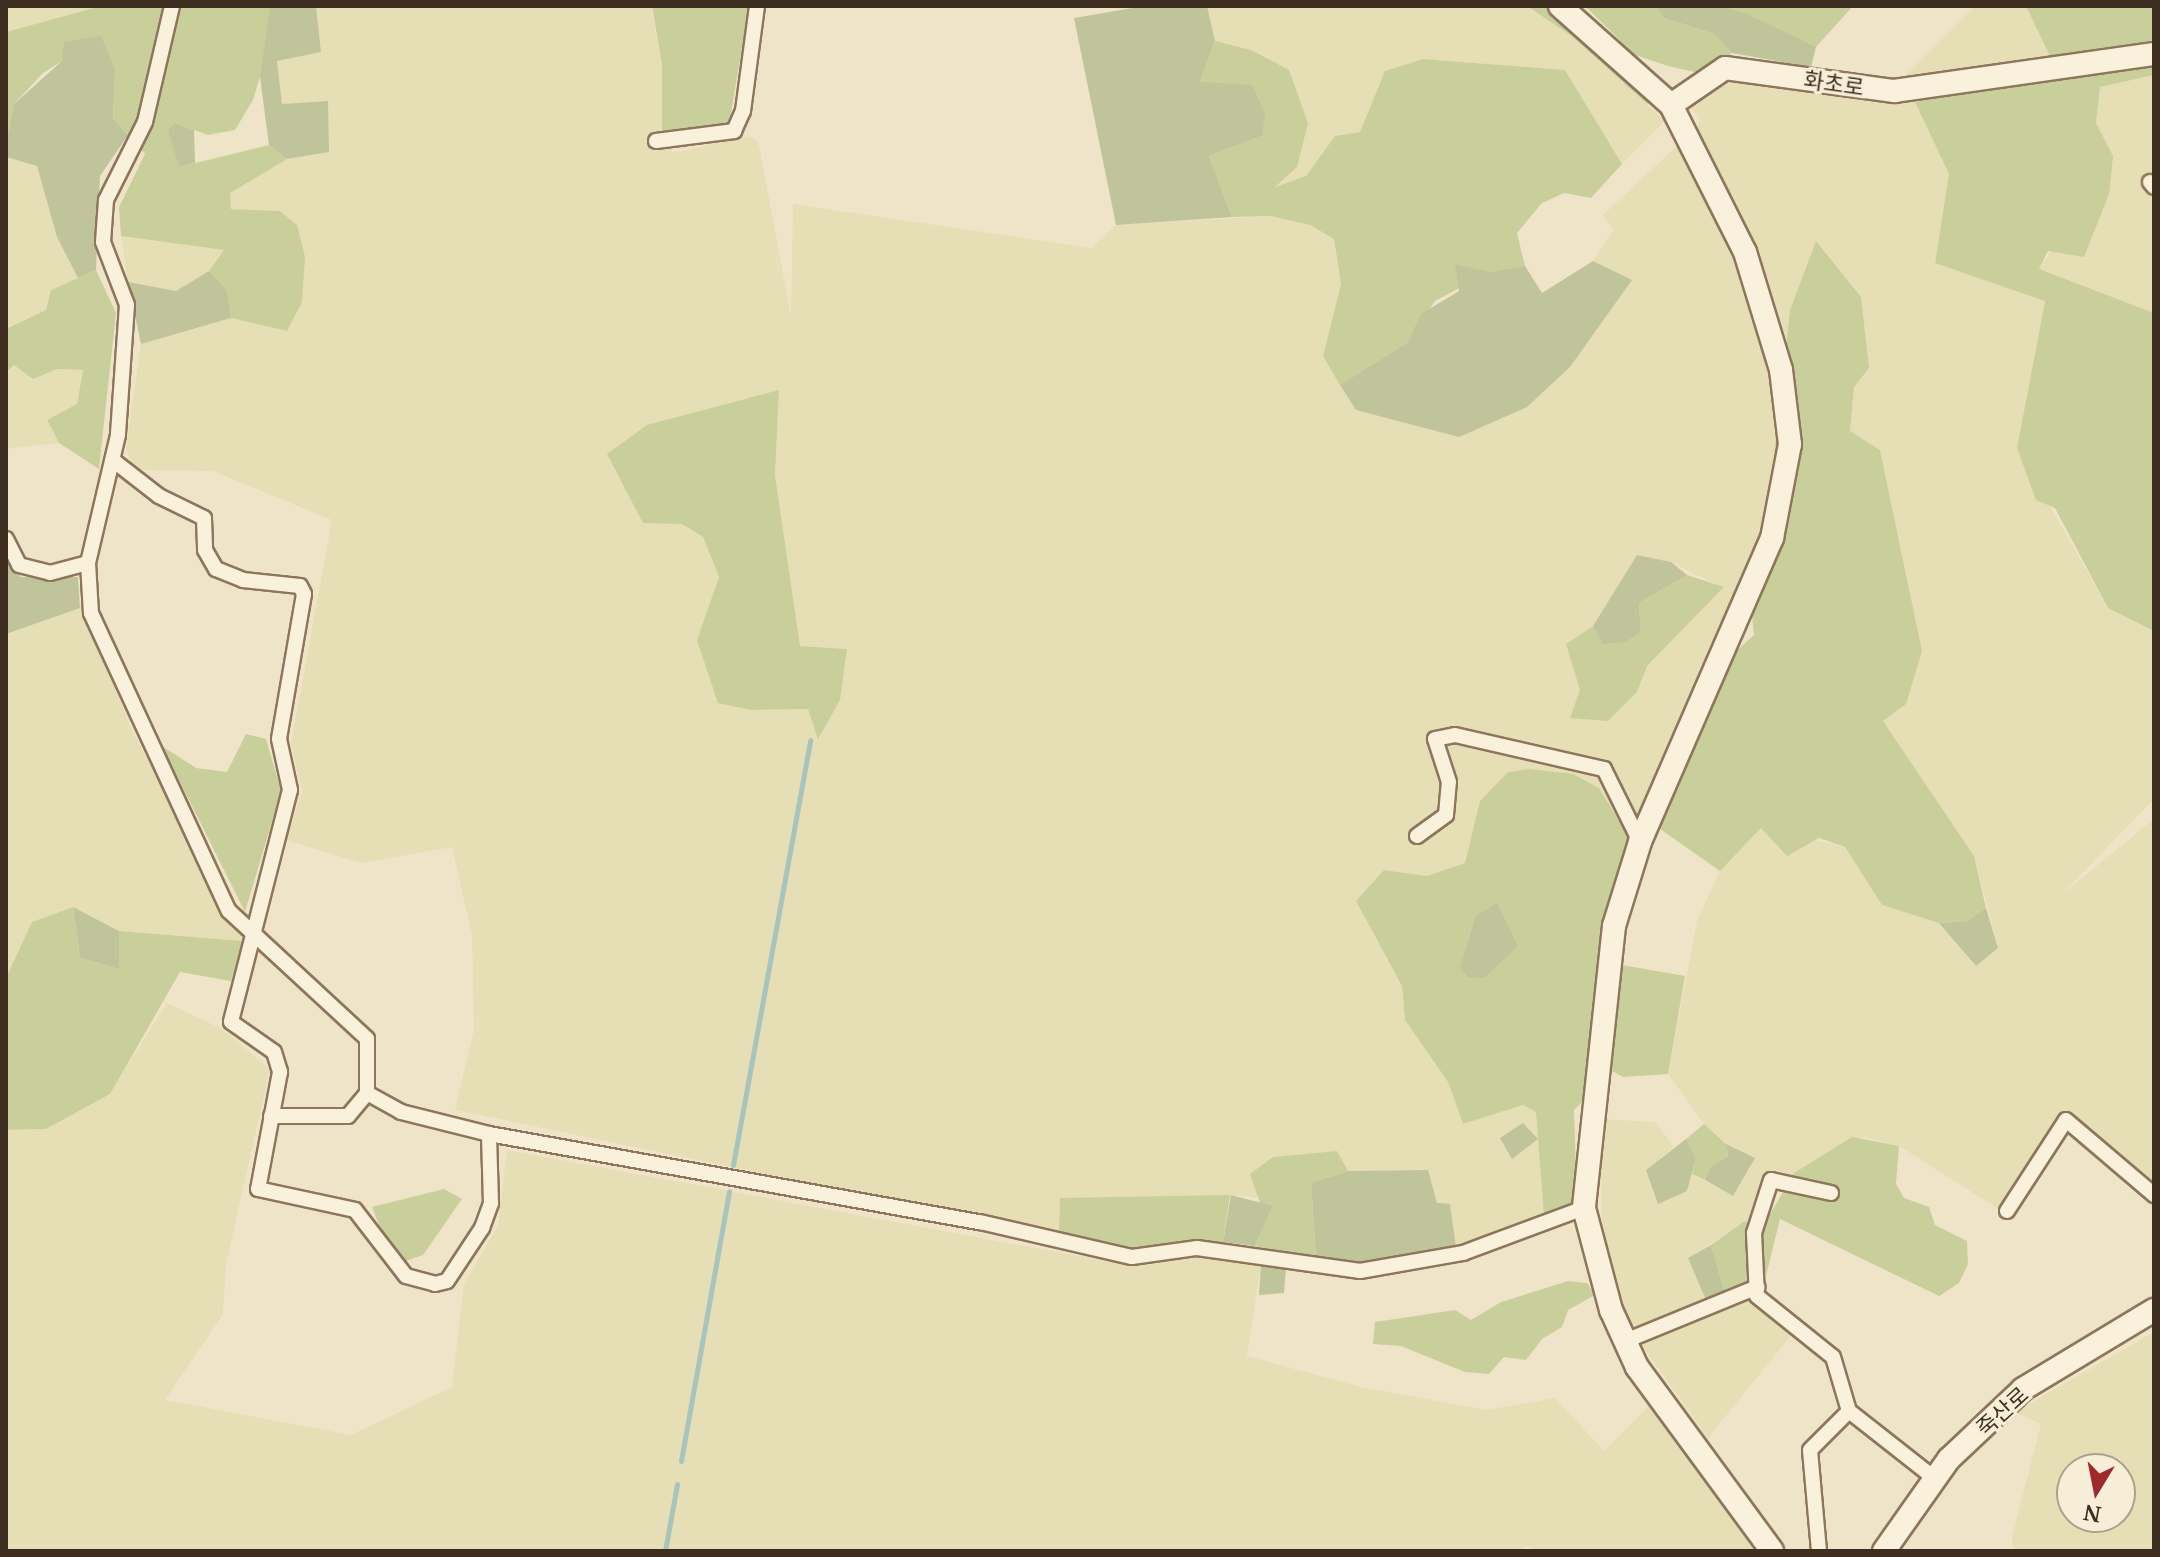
<!DOCTYPE html>
<meta charset="utf-8">
<style>
body{margin:0}
#map{position:relative;width:2160px;height:1557px;overflow:hidden;background:#f0e4c8;font-family:"Noto Serif","Noto Sans KR",serif}
div>[style]{position:absolute}
.farmland>*{inset:0;background:#e6deb5}
.green>*{inset:0;background:#c9cf9b}
.cemetery>*{inset:0;background:#bfc49a}
.stream>*{height:5px;margin:-2.5px;padding:0 2.5px;transform-origin:2.5px;border-radius:2.5px;background:#a9c4bc}
.roads{filter:drop-shadow(2px 0 #8d765c) drop-shadow(-2px 0 #8d765c) drop-shadow(0 2px #8d765c) drop-shadow(0 -2px #8d765c)}
.street>*{height:14px;margin:-7px;padding:0 7px;transform-origin:7px;border-radius:7px;background:#faf1dc}
.secondary>*{height:22px;margin:-11px;padding:0 11px;transform-origin:11px;border-radius:11px;background:#faf1dc}
span{translate:-50% -50%;white-space:nowrap;text-align:center;line-height:1.15;-webkit-text-stroke:6px #f7eed8;paint-order:stroke}
.street-label{font-size:22px;color:#3d2e20}
.frame{position:absolute;inset:0;border:8px solid #3d2e20;pointer-events:none}
.north{position:absolute;left:2056px;top:1453px;width:80px;height:80px;box-sizing:border-box;background:#f7eed8;border:2px solid #ada18e;border-radius:50%;rotate:190deg;font-size:22px;font-weight:700;line-height:32px;text-align:center;color:#3d2e20}
.north::after{content:'';display:block;margin:auto;width:28px;height:36px;background:#9e2a2b;clip-path:polygon(50% 0,100% 100%,50% 72%,0 100%)}
</style>
<div id="map">
<div class="farmland">
<div style="clip-path:polygon(6px 6px,101px 6px,6px 32px)"></div>
<div style="clip-path:polygon(evenodd,316px 6px,651px 6px,662px 65px,662px 131px,673px 153px,749px 136px,758px 141px,791px 315px,793px 204px,1091px 248px,1116px 225px,1271px 216px,1310px 225px,1334px 239px,1341px 284px,1323px 356px,1527px 407px,1570px 367px,1631px 280px,1593px 261px,1613px 230px,1603px 215px,1679px 144px,1755px 308px,1779px 410px,1767px 517px,1749px 584px,1631px 841px,1480px 801px,1465px 863px,1427px 876px,1384px 870px,1356px 901px,1402px 986px,1405px 1020px,1448px 1082px,1463px 1124px,1523px 1105px,1536px 1112px,1544px 1216px,1456px 1247px,1450px 1205px,1437px 1204px,1428px 1170px,1348px 1171px,1337px 1151px,1251px 1174px,1258px 1198px,1230px 1195px,1059px 1234px,455px 1110px,474px 1030px,472px 935px,452px 847px,361px 863px,286px 840px,302px 791px,291px 744px,332px 520px,213px 471px,134px 470px,126px 448px,141px 344px,231px 318px,287px 331px,280px 211px,230px 209px,230px 192px,287px 159px,329px 151px,282px 104px,277px 61px,321px 51px,316px 6px,779px 390px,775px 475px,800px 646px,846px 649px,819px 738px,808px 709px,752px 710px,697px 640px,719px 577px,703px 537px,682px 524px,779px 390px,316px 6px,1637px 555px,1671px 562px,1723px 588px,1647px 666px,1637px 692px,1580px 690px,1566px 644px,1593px 626px,1637px 555px)"></div>
<div style="clip-path:polygon(1207px 6px,1527px 6px,1573px 37px,1665px 121px,1622px 164px,1565px 70px,1423px 59px,1385px 71px,1360px 133px,1335px 136px,1306px 176px,1272px 188px,1297px 167px,1251px 50px,1215px 41px)"></div>
<div style="clip-path:polygon(1975px 6px,2026px 6px,2051px 57px,1902px 79px)"></div>
<div style="clip-path:polygon(2154px 75px,2154px 187px,2143px 179px,2154px 203px,2154px 313px,2039px 269px,2113px 156px,2096px 123px,2100px 87px)"></div>
<div style="clip-path:polygon(1734px 79px,1915px 102px,1949px 174px,1935px 263px,2045px 300px,2017px 448px,2108px 608px,2154px 631px,2154px 799px,2061px 895px,2154px 819px,2154px 1196px,2058px 1122px,1997px 1208px,1899px 1146px,1864px 1137px,1776px 1194px,1766px 1221px,1743px 1222px,1689px 1258px,1706px 1300px,1632px 1330px,1602px 1243px,1601px 1119px,1655px 1122px,1674px 1147px,1646px 1170px,1687px 1192px,1692px 1174px,1733px 1196px,1754px 1159px,1713px 1136px,1668px 1074px,1697px 921px,1720px 871px,1761px 828px,1845px 847px,1882px 905px,1939px 923px,1975px 965px,1998px 947px,1974px 856px,1883px 721px,1922px 651px,1880px 450px,1850px 431px,1854px 387px,1790px 310px,1786px 340px,1697px 130px,1700px 118px,1688px 105px)"></div>
<div style="clip-path:polygon(6px 157px,37px 166px,57px 237px,78px 278px,51px 290px,46px 310px,6px 329px)"></div>
<div style="clip-path:polygon(121px 236px,225px 250px,209px 271px,176px 291px,128px 282px)"></div>
<div style="clip-path:polygon(14px 365px,33px 378px,57px 369px,83px 370px,77px 404px,47px 421px,59px 443px,6px 449px,6px 372px)"></div>
<div style="clip-path:polygon(80px 608px,132px 730px,243px 941px,119px 931px,73px 907px,32px 922px,6px 978px,6px 634px)"></div>
<div style="clip-path:polygon(167px 1003px,222px 1029px,270px 1069px,226px 1264px,223px 1314px,165px 1400px,351px 1435px,452px 1387px,464px 1284px,498px 1226px,507px 1150px,1128px 1265px,1201px 1256px,1261px 1264px,1247px 1356px,1361px 1387px,1487px 1410px,1555px 1398px,1604px 1451px,1650px 1405px,1758px 1551px,1533px 1551px,1527px 1545px,1520px 1551px,6px 1551px,6px 1130px,46px 1129px,109px 1094px)"></div>
<div style="clip-path:polygon(1752px 1295px,1793px 1333px,1708px 1438px,1640px 1343px)"></div>
<div style="clip-path:polygon(evenodd,2154px 1332px,2154px 1551px,2014px 1551px,2012px 1537px,2041px 1424px,2015px 1412px,2154px 1332px,2072px 1469px,2120px 1469px,2120px 1517px,2072px 1517px,2072px 1469px)"></div>
</div>
<div class="green">
<div style="clip-path:polygon(101px 6px,270px 6px,268px 50px,253px 100px,235px 130px,208px 135px,175px 123px,179px 167px,269px 145px,287px 159px,230px 193px,231px 209px,280px 211px,297px 225px,305px 257px,302px 302px,287px 331px,231px 318px,227px 290px,209px 271px,224px 250px,121px 236px,119px 207px,145px 154px,113px 118px,115px 70px,62px 61px,43px 73px,14px 104px,6px 145px,6px 32px)"></div>
<div style="clip-path:polygon(652px 6px,749px 6px,729px 125px,662px 131px,662px 65px)"></div>
<div style="clip-path:polygon(1527px 6px,1547px 6px,1654px 100px,1647px 104px,1573px 37px)"></div>
<div style="clip-path:polygon(1585px 6px,1656px 6px,1664px 18px,1714px 34px,1732px 53px,1699px 73px,1668px 66px,1635px 55px)"></div>
<div style="clip-path:polygon(1719px 6px,1853px 6px,1816px 47px)"></div>
<div style="clip-path:polygon(2026px 6px,2154px 6px,2154px 75px,2100px 87px,2096px 123px,2113px 156px,2109px 194px,2084px 257px,2048px 251px,2039px 269px,2154px 313px,2154px 631px,2108px 608px,2055px 508px,2036px 500px,2017px 448px,2045px 301px,1935px 263px,1949px 174px,1915px 102px,2060px 77px)"></div>
<div style="clip-path:polygon(1215px 41px,1251px 50px,1289px 70px,1308px 123px,1297px 167px,1275px 187px,1306px 176px,1335px 136px,1360px 132px,1385px 71px,1423px 59px,1565px 70px,1622px 164px,1591px 198px,1564px 193px,1542px 203px,1517px 233px,1525px 266px,1489px 272px,1435px 301px,1408px 342px,1340px 385px,1323px 356px,1341px 284px,1334px 239px,1310px 225px,1271px 216px,1232px 217px,1209px 156px,1262px 136px,1200px 82px)"></div>
<div style="clip-path:polygon(1816px 241px,1861px 297px,1869px 368px,1854px 387px,1850px 431px,1880px 450px,1922px 651px,1906px 704px,1883px 721px,1974px 856px,1986px 908px,1967px 921px,1939px 923px,1882px 905px,1845px 847px,1819px 838px,1787px 856px,1761px 828px,1720px 871px,1660px 829px,1733px 654px,1754px 635px,1747px 567px,1781px 528px,1791px 496px,1774px 455px,1790px 310px)"></div>
<div style="clip-path:polygon(96px 270px,116px 313px,99px 469px,59px 443px,47px 420px,77px 404px,83px 370px,57px 369px,33px 379px,14px 365px,6px 372px,6px 329px,46px 310px,51px 290px)"></div>
<div style="clip-path:polygon(779px 390px,775px 475px,800px 646px,847px 649px,840px 700px,818px 739px,808px 709px,752px 710px,718px 703px,697px 640px,719px 577px,703px 537px,682px 524px,643px 523px,607px 454px,647px 425px)"></div>
<div style="clip-path:polygon(1687px 575px,1724px 587px,1647px 666px,1637px 692px,1608px 721px,1570px 718px,1580px 690px,1566px 644px,1593px 626px,1602px 644px,1641px 631px,1639px 603px)"></div>
<div style="clip-path:polygon(246px 734px,266px 739px,281px 791px,245px 912px,162px 746px,196px 768px,227px 772px)"></div>
<div style="clip-path:polygon(1530px 769px,1573px 774px,1599px 788px,1631px 841px,1624px 912px,1605px 913px,1583px 1101px,1574px 1110px,1577px 1205px,1544px 1216px,1536px 1112px,1523px 1105px,1463px 1124px,1448px 1082px,1405px 1020px,1402px 986px,1356px 901px,1384px 870px,1427px 876px,1465px 863px,1480px 801px,1508px 772px)"></div>
<div style="clip-path:polygon(73px 907px,80px 958px,119px 969px,119px 931px,243px 941px,231px 981px,180px 972px,110px 1094px,46px 1129px,6px 1130px,6px 978px,32px 922px)"></div>
<div style="clip-path:polygon(1616px 964px,1685px 976px,1668px 1074px,1623px 1077px,1603px 1066px)"></div>
<div style="clip-path:polygon(1704px 1124px,1726px 1144px,1728px 1156px,1710px 1167px,1705px 1180px,1692px 1174px,1696px 1158px,1686px 1139px)"></div>
<div style="clip-path:polygon(1852px 1137px,1899px 1146px,1896px 1184px,1904px 1198px,1929px 1207px,1935px 1225px,1967px 1241px,1968px 1264px,1959px 1283px,1939px 1296px,1780px 1219px,1762px 1292px,1725px 1293px,1711px 1245px,1743px 1222px,1766px 1221px,1794px 1173px)"></div>
<div style="clip-path:polygon(1337px 1151px,1348px 1171px,1311px 1183px,1316px 1259px,1255px 1246px,1273px 1206px,1261px 1206px,1250px 1174px,1273px 1157px)"></div>
<div style="clip-path:polygon(444px 1189px,462px 1199px,423px 1255px,406px 1261px,383px 1235px,372px 1207px)"></div>
<div style="clip-path:polygon(1230px 1195px,1223px 1242px,1134px 1251px,1059px 1234px,1060px 1198px)"></div>
<div style="clip-path:polygon(1568px 1281px,1587px 1283px,1595px 1295px,1568px 1310px,1562px 1327px,1542px 1339px,1526px 1360px,1504px 1357px,1489px 1374px,1465px 1372px,1401px 1346px,1373px 1344px,1375px 1322px,1455px 1310px,1471px 1320px,1501px 1302px)"></div>
</div>
<div class="cemetery">
<div style="clip-path:polygon(270px 6px,316px 6px,321px 52px,277px 61px,282px 104px,328px 101px,329px 152px,287px 159px,269px 145px,260px 77px)"></div>
<div style="clip-path:polygon(1144px 6px,1207px 6px,1215px 41px,1200px 82px,1252px 85px,1265px 114px,1262px 136px,1209px 156px,1232px 217px,1116px 225px,1074px 18px)"></div>
<div style="clip-path:polygon(1656px 6px,1719px 6px,1747px 14px,1816px 47px,1811px 67px,1732px 53px,1714px 34px,1664px 18px)"></div>
<div style="clip-path:polygon(101px 36px,115px 70px,113px 118px,128px 135px,100px 176px,96px 270px,78px 278px,57px 237px,37px 166px,6px 157px,6px 145px,14px 104px,62px 61px,64px 42px)"></div>
<div style="clip-path:polygon(175px 123px,194px 130px,195px 163px,179px 167px,168px 130px)"></div>
<div style="clip-path:polygon(1593px 261px,1632px 280px,1570px 367px,1527px 407px,1459px 437px,1356px 410px,1340px 385px,1408px 342px,1421px 314px,1459px 291px,1455px 264px,1489px 272px,1525px 266px,1542px 293px)"></div>
<div style="clip-path:polygon(209px 271px,227px 290px,231px 318px,141px 344px,128px 282px,176px 291px)"></div>
<div style="clip-path:polygon(1637px 555px,1671px 562px,1687px 575px,1639px 603px,1641px 631px,1626px 642px,1602px 644px,1593px 626px)"></div>
<div style="clip-path:polygon(6px 558px,21px 577px,78px 577px,80px 608px,6px 634px)"></div>
<div style="clip-path:polygon(1497px 903px,1518px 946px,1484px 978px,1468px 977px,1460px 968px,1476px 916px)"></div>
<div style="clip-path:polygon(73px 907px,119px 931px,119px 969px,80px 958px)"></div>
<div style="clip-path:polygon(1986px 908px,1998px 948px,1976px 966px,1939px 923px,1967px 921px)"></div>
<div style="clip-path:polygon(1523px 1123px,1538px 1139px,1512px 1159px,1500px 1138px)"></div>
<div style="clip-path:polygon(1686px 1139px,1696px 1158px,1687px 1191px,1658px 1204px,1646px 1170px)"></div>
<div style="clip-path:polygon(1726px 1144px,1755px 1158px,1733px 1196px,1705px 1180px,1710px 1167px,1728px 1156px)"></div>
<div style="clip-path:polygon(1428px 1170px,1437px 1203px,1450px 1204px,1456px 1247px,1368px 1262px,1316px 1259px,1311px 1183px,1348px 1171px)"></div>
<div style="clip-path:polygon(1231px 1195px,1273px 1206px,1255px 1246px,1223px 1242px)"></div>
<div style="clip-path:polygon(1711px 1245px,1725px 1293px,1706px 1300px,1688px 1258px)"></div>
<div style="clip-path:polygon(1261px 1264px,1286px 1267px,1284px 1293px,1259px 1295px)"></div>
</div>
<div class="stream">
<div style="left:733px;top:1165px;width:432px;rotate:-79.7deg"></div>
<div style="left:681px;top:1461px;width:274px;rotate:-79.9deg"></div>
<div style="left:665px;top:1551px;width:68px;rotate:-79.8deg"></div>
</div>
<div class="roads">
<div class="street">
<div style="left:172px;top:6px;width:119px;rotate:103.1deg"></div>
<div style="left:145px;top:122px;width:87px;rotate:116.6deg"></div>
<div style="left:106px;top:200px;width:42px;rotate:94.1deg"></div>
<div style="left:103px;top:242px;width:67px;rotate:69.1deg"></div>
<div style="left:127px;top:305px;width:130px;rotate:94deg"></div>
<div style="left:118px;top:435px;width:131px;rotate:103.2deg"></div>
<div style="left:88px;top:563px;width:50px;rotate:86.6deg"></div>
<div style="left:91px;top:613px;width:328px;rotate:65.2deg"></div>
<div style="left:229px;top:911px;width:188px;rotate:42.8deg"></div>
<div style="left:367px;top:1039px;width:54px;rotate:90deg"></div>
<div style="left:367px;top:1093px;width:39px;rotate:29deg"></div>
<div style="left:401px;top:1112px;width:91px;rotate:14deg"></div>
<div style="left:489px;top:1134px;width:499px;rotate:10.2deg"></div>
<div style="left:980px;top:1222px;width:156px;rotate:13deg"></div>
<div style="left:1132px;top:1257px;width:66px;rotate:-7.9deg"></div>
<div style="left:1197px;top:1248px;width:165px;rotate:8deg"></div>
<div style="left:1360px;top:1271px;width:105px;rotate:-9.9deg"></div>
<div style="left:1463px;top:1253px;width:129px;rotate:-20.4deg"></div>
<div style="left:656px;top:141px;width:79px;rotate:-7.3deg"></div>
<div style="left:734px;top:131px;width:22px;rotate:-66deg"></div>
<div style="left:743px;top:111px;width:106px;rotate:-82.4deg"></div>
<div style="left:2150px;top:182px;width:6px;rotate:51deg"></div>
<div style="left:114px;top:461px;width:57px;rotate:37.9deg"></div>
<div style="left:159px;top:496px;width:50px;rotate:26.1deg"></div>
<div style="left:204px;top:518px;width:32px;rotate:88deg"></div>
<div style="left:205px;top:550px;width:22px;rotate:60deg"></div>
<div style="left:216px;top:569px;width:29px;rotate:22deg"></div>
<div style="left:243px;top:580px;width:57px;rotate:6deg"></div>
<div style="left:300px;top:586px;width:9px;rotate:63deg"></div>
<div style="left:304px;top:594px;width:147px;rotate:99.8deg"></div>
<div style="left:279px;top:739px;width:52px;rotate:77.8deg"></div>
<div style="left:290px;top:790px;width:239px;rotate:104.3deg"></div>
<div style="left:231px;top:1022px;width:52px;rotate:34.9deg"></div>
<div style="left:274px;top:1052px;width:21px;rotate:73deg"></div>
<div style="left:280px;top:1072px;width:119px;rotate:100.6deg"></div>
<div style="left:258px;top:1189px;width:99px;rotate:12.2deg"></div>
<div style="left:355px;top:1210px;width:83px;rotate:52.3deg"></div>
<div style="left:406px;top:1276px;width:30px;rotate:15deg"></div>
<div style="left:435px;top:1284px;width:12px;rotate:-14deg"></div>
<div style="left:447px;top:1281px;width:64px;rotate:-56.6deg"></div>
<div style="left:482px;top:1228px;width:27px;rotate:-70deg"></div>
<div style="left:491px;top:1203px;width:69px;rotate:-91.7deg"></div>
<div style="left:6px;top:539px;width:29px;rotate:63deg"></div>
<div style="left:19px;top:565px;width:32px;rotate:14deg"></div>
<div style="left:50px;top:573px;width:39px;rotate:-15deg"></div>
<div style="left:1417px;top:836px;width:36px;rotate:-36deg"></div>
<div style="left:1446px;top:815px;width:33px;rotate:-85deg"></div>
<div style="left:1449px;top:782px;width:45px;rotate:-108deg"></div>
<div style="left:1435px;top:739px;width:20px;rotate:-11deg"></div>
<div style="left:1455px;top:735px;width:153px;rotate:12.9deg"></div>
<div style="left:1604px;top:769px;width:81px;rotate:63.7deg"></div>
<div style="left:271px;top:1116px;width:77px"></div>
<div style="left:348px;top:1116px;width:30px;rotate:-50deg"></div>
<div style="left:1831px;top:1193px;width:61px;rotate:-167.8deg"></div>
<div style="left:1771px;top:1180px;width:56px;rotate:107.8deg"></div>
<div style="left:1754px;top:1233px;width:63px;rotate:87.3deg"></div>
<div style="left:1757px;top:1296px;width:97px;rotate:38.8deg"></div>
<div style="left:1833px;top:1357px;width:56px;rotate:73.5deg"></div>
<div style="left:2007px;top:1211px;width:108px;rotate:-57deg"></div>
<div style="left:2066px;top:1120px;width:116px;rotate:40.4deg"></div>
<div style="left:1625px;top:1341px;width:143px;rotate:-22.2deg"></div>
<div style="left:1819px;top:1551px;width:101px;rotate:-95.1deg"></div>
<div style="left:1810px;top:1450px;width:55px;rotate:-45deg"></div>
<div style="left:1849px;top:1411px;width:108px;rotate:38.2deg"></div>
</div>
<div class="secondary">
<div style="left:1560px;top:6px;width:149px;rotate:41.7deg"></div>
<div style="left:1671px;top:105px;width:165px;rotate:63.3deg"></div>
<div style="left:1745px;top:252px;width:123px;rotate:73deg"></div>
<div style="left:1781px;top:370px;width:75px;rotate:83.1deg"></div>
<div style="left:1790px;top:444px;width:96px;rotate:100.8deg"></div>
<div style="left:1772px;top:538px;width:331px;rotate:113.5deg"></div>
<div style="left:1640px;top:842px;width:88px;rotate:107.2deg"></div>
<div style="left:1614px;top:926px;width:284px;rotate:96.1deg"></div>
<div style="left:1584px;top:1208px;width:106px;rotate:75.2deg"></div>
<div style="left:1611px;top:1310px;width:63px;rotate:65.5deg"></div>
<div style="left:1637px;top:1367px;width:228px;rotate:53.7deg"></div>
<div style="left:1671px;top:105px;width:65px;rotate:-34.4deg"></div>
<div style="left:1725px;top:68px;width:171px;rotate:7.8deg"></div>
<div style="left:1894px;top:91px;width:263px;rotate:-8.1deg"></div>
<div style="left:1884px;top:1551px;width:113px;rotate:-54.8deg"></div>
<div style="left:1949px;top:1459px;width:102px;rotate:-43.4deg"></div>
<div style="left:2023px;top:1389px;width:153px;rotate:-31.1deg"></div>
</div>
</div>
<div class="street-label">
<span style="left:1834px;top:83px;rotate:8deg">화초로</span>
<span style="left:2002px;top:1411px;rotate:-42deg">죽산로</span>
</div>
<div class="frame"></div>
<div class="north">N</div>
</div>
